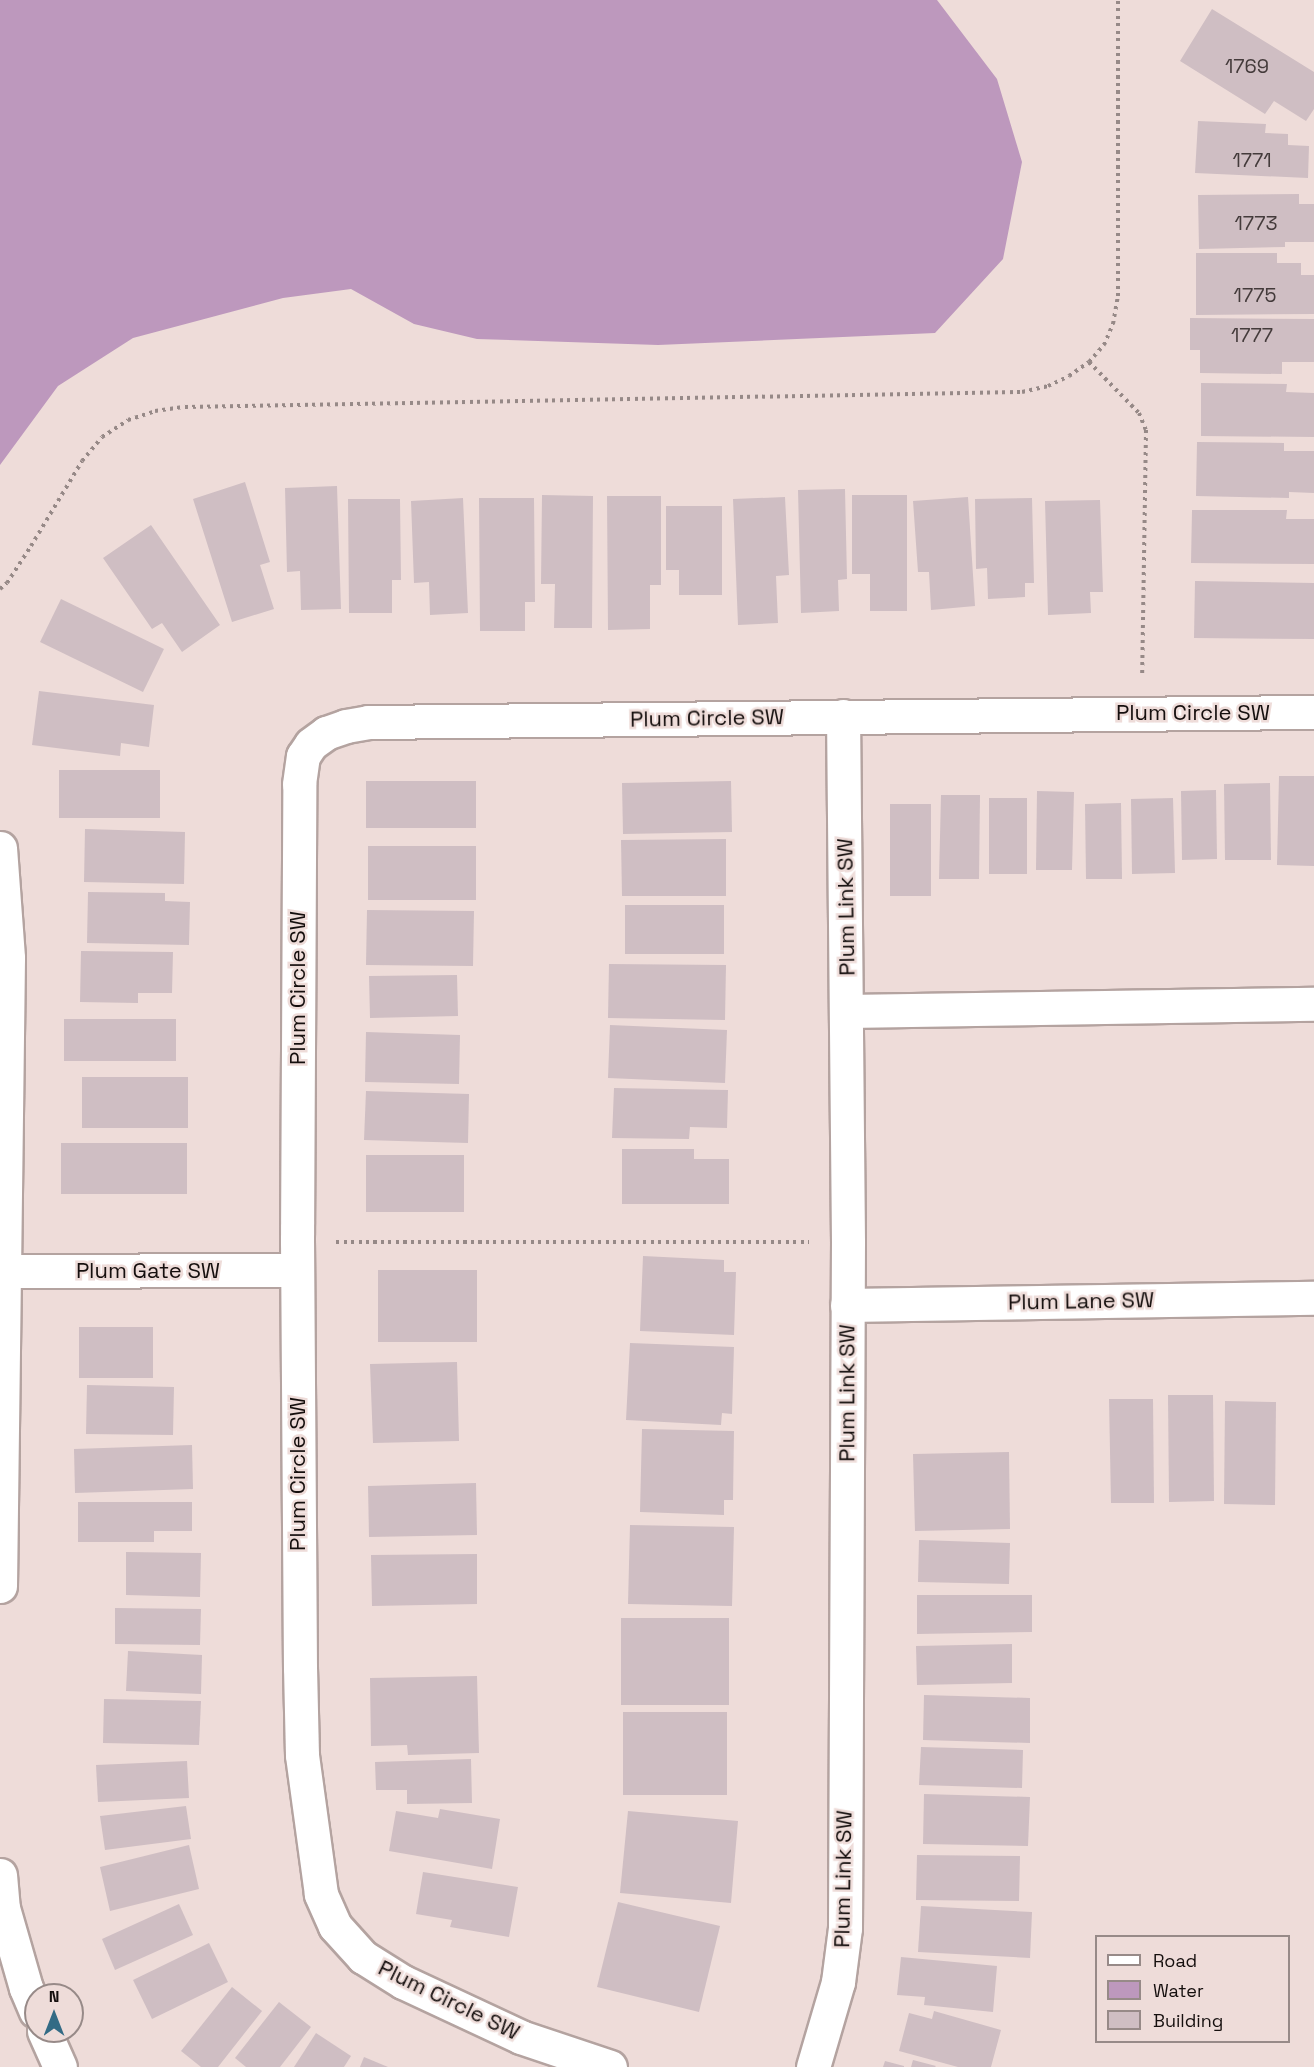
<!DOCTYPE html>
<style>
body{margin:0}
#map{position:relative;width:1314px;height:2067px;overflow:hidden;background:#eedcd9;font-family:"Space Grotesk",sans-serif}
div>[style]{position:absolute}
.water>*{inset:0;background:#bd98bd}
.building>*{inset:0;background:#cfbec3}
.path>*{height:4px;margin-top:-2px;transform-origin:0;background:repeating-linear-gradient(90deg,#968987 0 3px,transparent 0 7.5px)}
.roads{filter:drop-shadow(2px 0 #b4a3a0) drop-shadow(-2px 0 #b4a3a0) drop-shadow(0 2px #b4a3a0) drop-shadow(0 -2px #b4a3a0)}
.minor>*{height:33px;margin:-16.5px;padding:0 16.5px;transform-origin:16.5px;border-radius:16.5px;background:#fff}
span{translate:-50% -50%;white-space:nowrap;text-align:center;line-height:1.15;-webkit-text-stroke:5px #eedcd9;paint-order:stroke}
.number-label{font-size:20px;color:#443b3b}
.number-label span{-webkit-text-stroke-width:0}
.street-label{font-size:22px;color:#150f0e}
.legend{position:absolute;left:1095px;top:1935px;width:195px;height:108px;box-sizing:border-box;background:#eedcd9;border:2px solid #978a88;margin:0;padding:8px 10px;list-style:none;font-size:18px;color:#150f0e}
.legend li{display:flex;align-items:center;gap:12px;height:30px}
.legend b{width:30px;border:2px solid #978a88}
.north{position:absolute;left:24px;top:1983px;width:60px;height:60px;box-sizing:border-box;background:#eedcd9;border:2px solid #978a88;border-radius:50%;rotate:0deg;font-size:16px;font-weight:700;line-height:24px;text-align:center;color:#150f0e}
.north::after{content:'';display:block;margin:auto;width:21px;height:27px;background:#336b85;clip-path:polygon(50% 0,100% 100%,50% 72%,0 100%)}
</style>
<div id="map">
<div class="water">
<div style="clip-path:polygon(0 0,937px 0,997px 79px,1022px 162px,1003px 259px,935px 333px,658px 345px,477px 339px,414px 324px,351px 289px,283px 298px,133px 338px,58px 386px,0 465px)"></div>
</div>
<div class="building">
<div style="clip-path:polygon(1212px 9px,1314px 72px,1314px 109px,1306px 121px,1274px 101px,1265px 114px,1180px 61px)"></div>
<div style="clip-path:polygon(1198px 121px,1266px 124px,1265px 133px,1288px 134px,1288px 145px,1309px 146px,1308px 178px,1195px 173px)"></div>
<div style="clip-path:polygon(1299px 194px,1299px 204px,1314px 204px,1314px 242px,1285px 242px,1285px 247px,1199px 249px,1198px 195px)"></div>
<div style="clip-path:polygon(1196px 253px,1277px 253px,1277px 263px,1301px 263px,1301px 275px,1314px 275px,1314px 314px,1196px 315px)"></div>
<div style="clip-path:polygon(1190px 318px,1314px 319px,1314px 362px,1282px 362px,1282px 374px,1200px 373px,1200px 350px,1190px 350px)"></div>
<div style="clip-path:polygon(1201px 383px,1287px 384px,1286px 392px,1314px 393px,1314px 437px,1201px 436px)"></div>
<div style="clip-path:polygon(1197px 442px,1284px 443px,1284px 451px,1314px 451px,1314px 493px,1289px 492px,1289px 498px,1196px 496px)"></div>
<div style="clip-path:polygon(245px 482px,270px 562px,260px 565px,274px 609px,232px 622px,193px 499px)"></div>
<div style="clip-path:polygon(337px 486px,341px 609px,301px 610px,300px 571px,287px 572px,285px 488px)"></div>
<div style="clip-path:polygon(845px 489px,847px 579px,838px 580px,839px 611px,801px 613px,798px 490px)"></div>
<div style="clip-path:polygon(542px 495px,593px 496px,592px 628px,554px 628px,555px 584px,541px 584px)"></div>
<div style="clip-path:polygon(852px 495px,907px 495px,907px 611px,870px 611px,870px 574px,852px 574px)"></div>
<div style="clip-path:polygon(607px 496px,661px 496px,661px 585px,650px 585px,650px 629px,608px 630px)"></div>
<div style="clip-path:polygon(785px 497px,789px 575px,776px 576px,778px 623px,738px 625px,733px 499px)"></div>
<div style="clip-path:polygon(968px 497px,975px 606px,931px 610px,929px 572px,918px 572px,913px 501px)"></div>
<div style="clip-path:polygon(463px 498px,468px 613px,430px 615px,429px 582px,414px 583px,411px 501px)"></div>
<div style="clip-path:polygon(479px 498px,534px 498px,535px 602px,525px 602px,525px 631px,480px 631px)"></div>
<div style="clip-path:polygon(1032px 498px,1034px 583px,1025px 583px,1025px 597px,988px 599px,987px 568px,976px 569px,975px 499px)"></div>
<div style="clip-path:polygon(348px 499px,400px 499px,401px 580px,392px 580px,392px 613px,349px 613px)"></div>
<div style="clip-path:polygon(1100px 500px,1103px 592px,1090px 592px,1091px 613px,1048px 615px,1045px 501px)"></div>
<div style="clip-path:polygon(666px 506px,722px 506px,722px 595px,679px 595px,679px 570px,666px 570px)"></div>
<div style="clip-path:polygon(1192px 510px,1287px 510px,1286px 519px,1314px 519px,1314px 564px,1191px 563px)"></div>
<div style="clip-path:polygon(151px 525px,220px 625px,182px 652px,162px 623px,152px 629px,103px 558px)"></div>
<div style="clip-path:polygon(1195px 581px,1314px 583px,1314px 639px,1194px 638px)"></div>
<div style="clip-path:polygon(61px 599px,164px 649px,143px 692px,40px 642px)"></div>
<div style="clip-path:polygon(39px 691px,154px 705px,149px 747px,121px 743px,120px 756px,32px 745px)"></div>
<div style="clip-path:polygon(59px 770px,160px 770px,160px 818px,59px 818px)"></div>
<div style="clip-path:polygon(1279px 776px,1314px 776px,1314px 866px,1277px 865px)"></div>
<div style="clip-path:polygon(366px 781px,476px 781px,476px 828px,366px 828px)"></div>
<div style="clip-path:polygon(731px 781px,732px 832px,623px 834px,622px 783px)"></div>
<div style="clip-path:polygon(1270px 783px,1271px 860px,1225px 860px,1224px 784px)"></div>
<div style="clip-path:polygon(1216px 790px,1217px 859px,1182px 860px,1181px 791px)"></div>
<div style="clip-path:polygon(1037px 791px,1074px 792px,1072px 870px,1036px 870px)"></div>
<div style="clip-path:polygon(941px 795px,980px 795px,979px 879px,939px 879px)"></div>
<div style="clip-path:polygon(989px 798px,1027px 798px,1027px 874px,989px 874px)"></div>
<div style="clip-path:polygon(1173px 798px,1175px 873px,1132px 874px,1131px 799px)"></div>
<div style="clip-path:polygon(1121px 803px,1122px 879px,1086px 879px,1085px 804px)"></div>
<div style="clip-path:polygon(890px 804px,931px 804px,931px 896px,890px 896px)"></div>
<div style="clip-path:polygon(85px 829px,185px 832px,184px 884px,84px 882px)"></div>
<div style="clip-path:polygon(726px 839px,726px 896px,622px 896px,621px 840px)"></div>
<div style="clip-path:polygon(368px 846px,476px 846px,476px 900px,368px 900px)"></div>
<div style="clip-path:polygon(88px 892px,165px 893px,165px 901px,190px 902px,189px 945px,87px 943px)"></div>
<div style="clip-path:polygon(625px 905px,724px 905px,724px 954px,625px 954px)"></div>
<div style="clip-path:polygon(367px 910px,474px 911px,473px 966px,366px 965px)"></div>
<div style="clip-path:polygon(81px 951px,173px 952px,172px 993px,138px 993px,138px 1003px,80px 1002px)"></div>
<div style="clip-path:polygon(609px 964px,726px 965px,725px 1020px,608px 1018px)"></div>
<div style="clip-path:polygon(457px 975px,458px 1016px,370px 1018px,369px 976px)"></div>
<div style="clip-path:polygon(64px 1019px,176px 1019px,176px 1061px,64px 1061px)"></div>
<div style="clip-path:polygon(610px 1025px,727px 1030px,725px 1083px,608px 1078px)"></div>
<div style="clip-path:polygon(366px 1032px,460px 1035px,459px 1084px,365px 1082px)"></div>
<div style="clip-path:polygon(82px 1077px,188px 1077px,188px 1128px,82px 1128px)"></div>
<div style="clip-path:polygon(614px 1088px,728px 1090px,727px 1128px,690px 1127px,689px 1139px,612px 1138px)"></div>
<div style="clip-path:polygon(366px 1091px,469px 1094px,468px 1143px,364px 1140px)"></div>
<div style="clip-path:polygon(61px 1143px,187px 1143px,187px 1194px,61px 1194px)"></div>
<div style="clip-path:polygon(622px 1149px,694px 1149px,694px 1159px,729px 1159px,729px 1204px,622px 1204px)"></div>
<div style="clip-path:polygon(366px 1155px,464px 1155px,464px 1212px,366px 1212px)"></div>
<div style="clip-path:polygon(643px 1256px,724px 1260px,724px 1272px,736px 1272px,734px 1335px,640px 1331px)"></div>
<div style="clip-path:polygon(378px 1270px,477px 1270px,477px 1342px,378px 1342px)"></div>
<div style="clip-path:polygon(79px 1327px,153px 1327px,153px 1378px,79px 1378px)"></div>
<div style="clip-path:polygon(630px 1343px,734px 1347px,732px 1414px,722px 1413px,721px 1425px,626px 1420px)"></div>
<div style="clip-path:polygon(457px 1362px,459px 1441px,373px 1443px,370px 1364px)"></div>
<div style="clip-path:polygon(87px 1385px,174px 1387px,173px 1435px,86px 1434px)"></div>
<div style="clip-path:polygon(1168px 1395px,1213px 1395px,1214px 1501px,1169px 1502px)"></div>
<div style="clip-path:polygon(1109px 1399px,1153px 1399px,1154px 1503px,1111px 1503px)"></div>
<div style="clip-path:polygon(1225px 1401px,1276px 1402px,1275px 1505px,1224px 1504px)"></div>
<div style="clip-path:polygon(642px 1429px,734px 1431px,733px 1500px,724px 1500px,724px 1515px,640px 1512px)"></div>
<div style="clip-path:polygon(192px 1445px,193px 1489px,75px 1493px,74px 1449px)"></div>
<div style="clip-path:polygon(1009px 1452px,1010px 1529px,915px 1531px,913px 1454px)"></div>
<div style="clip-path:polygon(476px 1483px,477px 1535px,369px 1537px,368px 1486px)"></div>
<div style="clip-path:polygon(78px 1502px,192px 1502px,192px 1531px,154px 1531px,154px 1542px,78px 1542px)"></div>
<div style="clip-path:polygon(630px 1525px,734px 1527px,732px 1606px,628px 1604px)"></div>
<div style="clip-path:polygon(919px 1540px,1010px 1543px,1009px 1584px,918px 1582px)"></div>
<div style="clip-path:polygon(126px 1552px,201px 1553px,200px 1597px,126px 1595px)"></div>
<div style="clip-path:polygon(477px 1554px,477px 1604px,372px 1606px,371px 1555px)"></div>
<div style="clip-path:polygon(917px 1595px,1032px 1595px,1032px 1632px,917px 1634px)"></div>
<div style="clip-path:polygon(115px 1608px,201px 1609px,200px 1645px,115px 1644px)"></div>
<div style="clip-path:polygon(621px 1618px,729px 1618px,729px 1705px,621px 1705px)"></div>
<div style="clip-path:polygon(1012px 1644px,1012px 1683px,917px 1685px,916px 1646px)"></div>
<div style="clip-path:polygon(128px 1651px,202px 1655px,201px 1694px,126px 1691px)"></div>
<div style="clip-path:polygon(477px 1676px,479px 1753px,408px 1755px,407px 1745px,371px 1746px,370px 1678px)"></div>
<div style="clip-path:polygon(924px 1695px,1030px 1698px,1030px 1743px,923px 1740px)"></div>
<div style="clip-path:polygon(104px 1699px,201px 1701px,199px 1745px,103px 1743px)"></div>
<div style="clip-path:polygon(623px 1712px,727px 1712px,727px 1795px,623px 1795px)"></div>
<div style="clip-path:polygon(921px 1747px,1023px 1750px,1022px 1788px,919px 1785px)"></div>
<div style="clip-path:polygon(471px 1759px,472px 1803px,407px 1804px,407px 1790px,376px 1790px,375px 1762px)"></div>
<div style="clip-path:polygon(187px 1761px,189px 1798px,98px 1802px,96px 1765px)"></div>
<div style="clip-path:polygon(924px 1794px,1030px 1797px,1028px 1846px,923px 1844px)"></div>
<div style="clip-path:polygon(186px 1806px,191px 1839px,105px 1850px,100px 1816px)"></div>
<div style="clip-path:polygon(440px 1809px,500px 1819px,492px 1869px,389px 1851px,396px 1811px,438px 1818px)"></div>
<div style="clip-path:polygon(628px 1811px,738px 1821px,731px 1903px,620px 1893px)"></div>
<div style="clip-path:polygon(189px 1845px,199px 1889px,110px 1911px,100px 1867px)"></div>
<div style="clip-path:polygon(917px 1855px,1020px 1856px,1019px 1901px,916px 1900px)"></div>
<div style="clip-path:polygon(423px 1872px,518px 1887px,509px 1937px,450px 1927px,452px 1920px,416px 1914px)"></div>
<div style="clip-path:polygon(618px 1902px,720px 1926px,699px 2012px,597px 1987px)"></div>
<div style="clip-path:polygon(179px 1904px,193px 1935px,115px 1970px,102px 1939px)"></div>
<div style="clip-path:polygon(921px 1906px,1032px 1912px,1030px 1958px,918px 1952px)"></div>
<div style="clip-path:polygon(209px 1943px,228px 1982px,152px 2019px,133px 1980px)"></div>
<div style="clip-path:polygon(901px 1957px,997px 1966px,993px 2012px,924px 2005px,925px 1997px,897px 1995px)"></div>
<div style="clip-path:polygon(232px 1987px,262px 2011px,218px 2067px,201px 2067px,181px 2051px)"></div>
<div style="clip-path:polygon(279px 2002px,311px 2027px,280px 2067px,246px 2067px,235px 2058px)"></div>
<div style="clip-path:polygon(934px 2011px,1001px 2030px,991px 2067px,958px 2067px,899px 2051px,909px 2013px,932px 2019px)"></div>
<div style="clip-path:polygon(316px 2033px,351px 2056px,344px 2067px,294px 2067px)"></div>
<div style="clip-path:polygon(364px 2057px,388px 2067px,360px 2067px)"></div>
<div style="clip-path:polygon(913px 2060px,936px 2066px,935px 2067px,911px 2067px)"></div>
<div style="clip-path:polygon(885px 2061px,904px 2066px,904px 2067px,883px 2067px)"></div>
</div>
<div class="path">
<div style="left:1089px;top:362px;width:71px;rotate:45.6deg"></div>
<div style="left:1139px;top:413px;width:18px;rotate:68deg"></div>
<div style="left:1146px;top:430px;width:246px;rotate:90.9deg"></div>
<div style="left:0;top:589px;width:9px;rotate:-41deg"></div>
<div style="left:7px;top:583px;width:44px;rotate:-57deg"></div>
<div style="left:31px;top:546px;width:99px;rotate:-59deg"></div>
<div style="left:82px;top:461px;width:31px;rotate:-50deg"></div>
<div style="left:102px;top:437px;width:31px;rotate:-33deg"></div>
<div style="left:128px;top:420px;width:28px;rotate:-18deg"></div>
<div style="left:155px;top:411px;width:30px;rotate:-8deg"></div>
<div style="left:185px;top:407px;width:837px;rotate:-1.03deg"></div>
<div style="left:1022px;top:392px;width:27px;rotate:-13deg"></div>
<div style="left:1048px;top:386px;width:23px;rotate:-25deg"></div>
<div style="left:1069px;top:376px;width:24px;rotate:-35deg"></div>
<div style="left:1089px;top:362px;width:23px;rotate:-49deg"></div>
<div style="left:1104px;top:345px;width:23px;rotate:-67deg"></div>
<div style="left:1113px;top:324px;width:28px;rotate:-80deg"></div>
<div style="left:1118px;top:296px;width:296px;rotate:-90deg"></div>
<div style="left:336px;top:1242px;width:473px"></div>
</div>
<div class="roads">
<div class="minor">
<div style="left:0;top:848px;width:110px;rotate:85.8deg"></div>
<div style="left:8px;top:958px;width:628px;rotate:90.73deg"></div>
<div style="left:847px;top:1011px;width:467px;rotate:-0.9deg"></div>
<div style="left:0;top:1271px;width:297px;rotate:-0.2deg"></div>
<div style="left:847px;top:1305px;width:467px;rotate:-0.9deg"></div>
<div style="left:0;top:1875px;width:33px;rotate:85deg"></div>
<div style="left:3px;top:1908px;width:83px;rotate:74deg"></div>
<div style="left:26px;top:1988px;width:25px;rotate:67deg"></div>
<div style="left:44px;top:2031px;width:39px;rotate:66deg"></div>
<div style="left:610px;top:2067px;width:94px;rotate:-161.4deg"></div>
<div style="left:521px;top:2037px;width:130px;rotate:-155deg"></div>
<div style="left:403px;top:1982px;width:47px;rotate:-148deg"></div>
<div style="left:363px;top:1957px;width:42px;rotate:-132.1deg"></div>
<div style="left:335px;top:1926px;width:35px;rotate:-114deg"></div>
<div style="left:321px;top:1894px;width:140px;rotate:-97.8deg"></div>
<div style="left:302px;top:1755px;width:87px;rotate:-91.3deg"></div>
<div style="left:300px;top:1668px;width:426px;rotate:-90.4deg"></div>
<div style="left:297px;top:1242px;width:458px;rotate:-89.7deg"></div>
<div style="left:299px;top:784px;width:28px;rotate:-82deg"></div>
<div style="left:303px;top:756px;width:14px;rotate:-56deg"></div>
<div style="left:311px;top:744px;width:19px;rotate:-36deg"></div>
<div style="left:326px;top:733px;width:21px;rotate:-19deg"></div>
<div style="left:346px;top:726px;width:22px;rotate:-10deg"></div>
<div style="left:368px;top:722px;width:946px;rotate:-0.61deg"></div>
<div style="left:813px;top:2067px;width:89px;rotate:-73.6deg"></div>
<div style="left:838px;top:1982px;width:54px;rotate:-82.6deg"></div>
<div style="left:845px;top:1928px;width:686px;rotate:-89.75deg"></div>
<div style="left:848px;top:1242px;width:526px;rotate:-90.54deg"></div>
</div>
</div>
<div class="number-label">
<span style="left:1247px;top:66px">1769</span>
<span style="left:1252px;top:160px">1771</span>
<span style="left:1256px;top:223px">1773</span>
<span style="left:1255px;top:295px">1775</span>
<span style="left:1252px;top:335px">1777</span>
</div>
<div class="street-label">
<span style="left:1193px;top:713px">Plum Circle SW</span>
<span style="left:707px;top:718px;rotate:-1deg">Plum Circle SW</span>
<span style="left:846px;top:907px;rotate:-91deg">Plum Link SW</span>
<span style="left:298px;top:988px;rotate:-90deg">Plum Circle SW</span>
<span style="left:148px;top:1271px">Plum Gate SW</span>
<span style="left:1081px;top:1301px;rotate:-1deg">Plum Lane SW</span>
<span style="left:847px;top:1393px;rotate:-90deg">Plum Link SW</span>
<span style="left:298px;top:1474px;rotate:-90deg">Plum Circle SW</span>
<span style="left:843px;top:1879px;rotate:-89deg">Plum Link SW</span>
<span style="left:449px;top:2000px;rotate:26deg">Plum Circle SW</span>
</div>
<ul class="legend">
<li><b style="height:8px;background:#fff"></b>Road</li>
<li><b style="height:16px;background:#bd98bd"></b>Water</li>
<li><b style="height:16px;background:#cfbec3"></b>Building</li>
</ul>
<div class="north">N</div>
</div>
